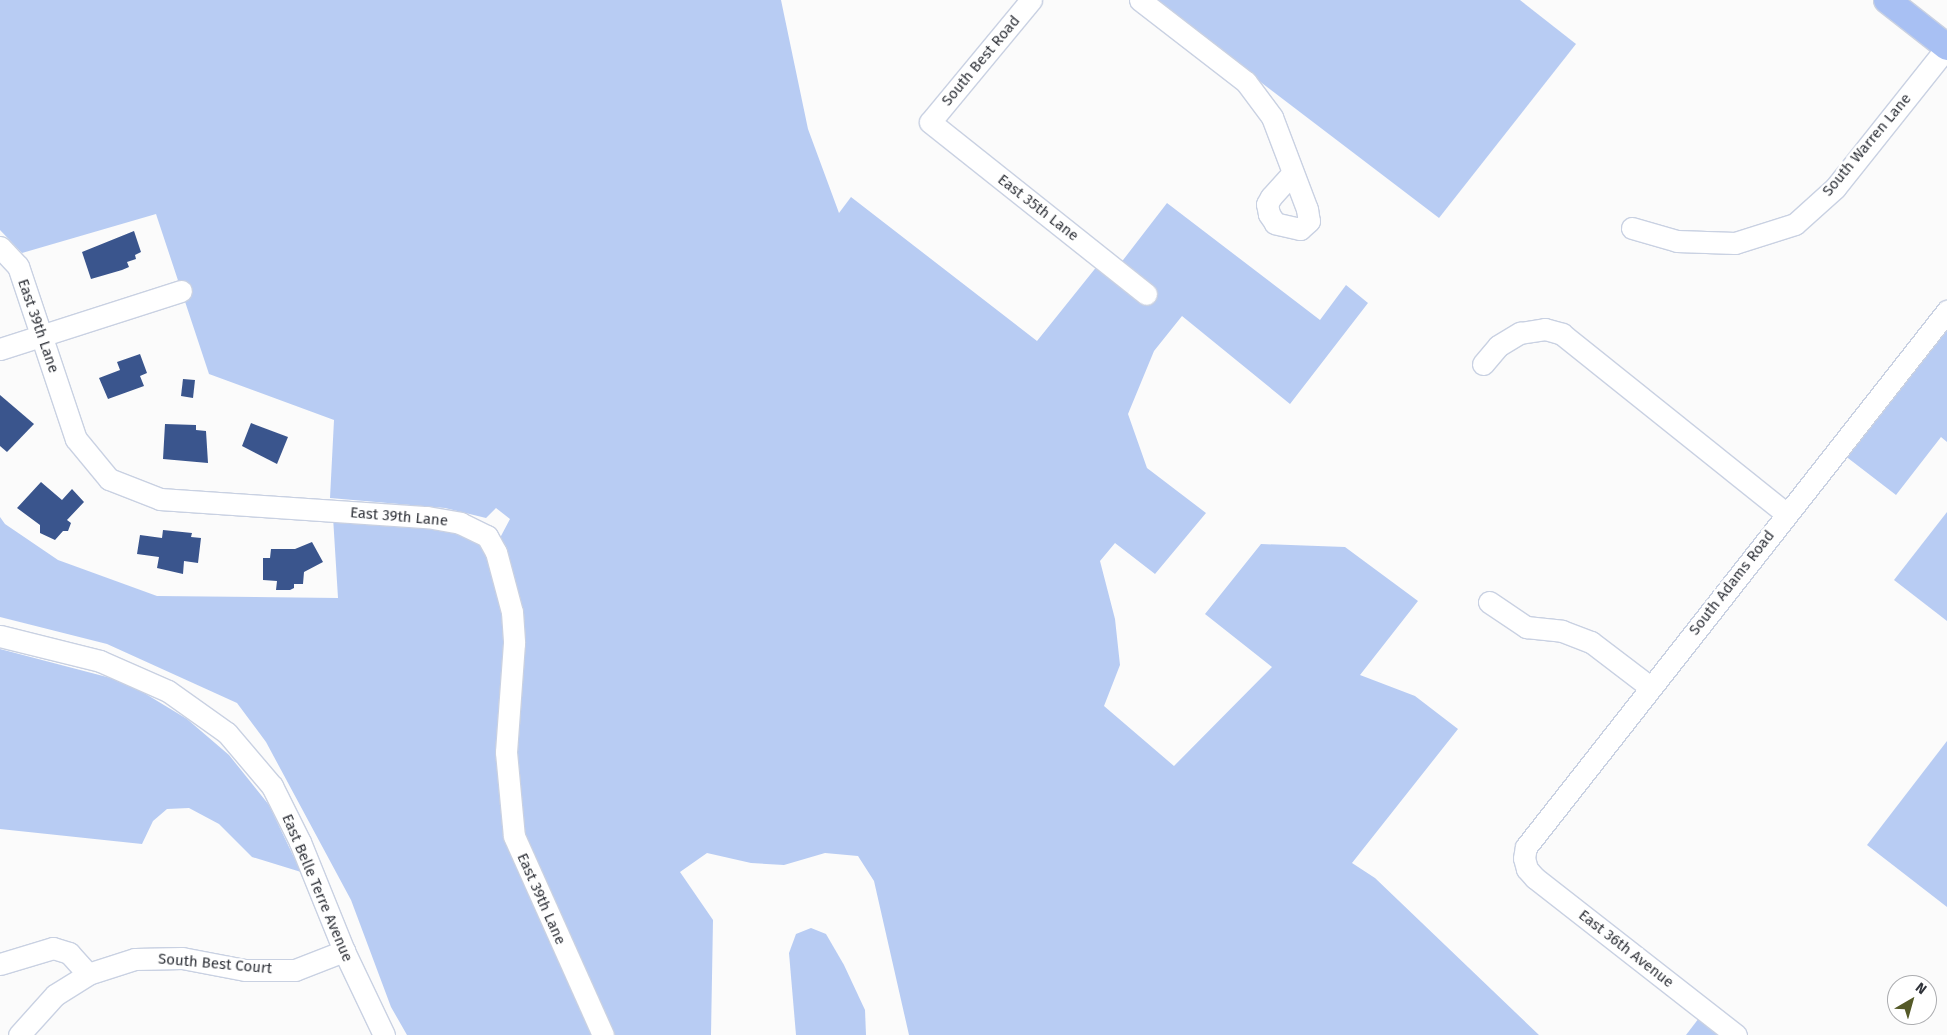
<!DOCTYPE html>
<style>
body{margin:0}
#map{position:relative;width:1947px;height:1035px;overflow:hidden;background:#fbfbfb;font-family:"Fira Sans",sans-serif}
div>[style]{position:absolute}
.green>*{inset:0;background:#b8ccf3}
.building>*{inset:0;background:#3a558d}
.roads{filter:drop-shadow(1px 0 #c9d1e2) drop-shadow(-1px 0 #c9d1e2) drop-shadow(0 1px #c9d1e2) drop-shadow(0 -1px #c9d1e2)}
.minor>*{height:21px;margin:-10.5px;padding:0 10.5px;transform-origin:10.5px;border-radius:10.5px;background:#fff}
.major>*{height:26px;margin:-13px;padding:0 13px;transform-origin:13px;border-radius:13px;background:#a8c0f3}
span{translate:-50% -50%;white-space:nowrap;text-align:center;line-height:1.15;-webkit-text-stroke:5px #fff;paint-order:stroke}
.street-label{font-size:15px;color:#30333a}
.north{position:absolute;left:1887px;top:975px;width:50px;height:50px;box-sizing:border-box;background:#fff;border:1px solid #acadb0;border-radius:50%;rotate:38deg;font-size:14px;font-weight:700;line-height:20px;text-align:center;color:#30333a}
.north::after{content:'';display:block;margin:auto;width:18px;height:22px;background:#555a28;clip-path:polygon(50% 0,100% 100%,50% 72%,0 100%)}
</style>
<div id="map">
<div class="green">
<div style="clip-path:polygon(0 0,781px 0,808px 129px,839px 213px,851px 197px,1037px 341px,1106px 255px,1120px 264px,1167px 203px,1320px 320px,1346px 285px,1368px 303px,1290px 404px,1182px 316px,1154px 351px,1128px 414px,1147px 468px,1206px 513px,1155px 574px,1115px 543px,1100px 561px,1115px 619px,1120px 665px,1104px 706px,1174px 766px,1272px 667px,1205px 614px,1261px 544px,1345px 547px,1418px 601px,1360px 675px,1415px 696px,1458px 729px,1352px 863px,1375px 878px,1539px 1035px,909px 1035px,874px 881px,858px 856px,825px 853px,784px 865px,751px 863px,707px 853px,680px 872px,713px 920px,711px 1035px,407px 1035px,391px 1007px,351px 900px,266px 742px,237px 703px,107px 644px,0 617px,0 517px,5px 524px,58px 560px,157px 596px,338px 598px,333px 517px,456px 527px,501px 549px,501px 536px,510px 519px,496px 508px,486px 518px,445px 508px,330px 498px,334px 420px,209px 374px,156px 214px,22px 253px,0 230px)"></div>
<div style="clip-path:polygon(1153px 0,1520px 0,1576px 44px,1439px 218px)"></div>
<div style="clip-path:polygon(1947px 322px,1947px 442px,1941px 437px,1896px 495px,1844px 455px)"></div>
<div style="clip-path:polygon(1947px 512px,1947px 621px,1894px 580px)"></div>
<div style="clip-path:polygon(0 649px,126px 682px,187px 719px,229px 755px,269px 805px,301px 872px,252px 857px,219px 824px,189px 808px,167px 809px,153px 821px,142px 844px,0 829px)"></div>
<div style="clip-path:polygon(1947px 741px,1947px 907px,1867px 845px)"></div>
<div style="clip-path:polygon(811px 928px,826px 934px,844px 965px,865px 1010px,866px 1035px,796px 1035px,789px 953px,796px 934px)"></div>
<div style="clip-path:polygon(1699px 1018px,1721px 1035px,1686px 1035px)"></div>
</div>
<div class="building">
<div style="clip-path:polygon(134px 231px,141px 252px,135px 255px,136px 259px,127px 262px,129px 267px,122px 270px,91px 279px,82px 252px)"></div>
<div style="clip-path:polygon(140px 354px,147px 373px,140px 376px,144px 386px,108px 399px,99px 378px,120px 370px,117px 362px)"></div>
<div style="clip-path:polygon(183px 379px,195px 380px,193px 398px,181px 396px)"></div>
<div style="clip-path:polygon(0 395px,34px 424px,7px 452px,0 446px)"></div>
<div style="clip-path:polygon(251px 423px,288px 437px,277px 464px,242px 446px)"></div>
<div style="clip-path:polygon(165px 424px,196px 425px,196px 430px,206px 431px,208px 463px,163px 459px)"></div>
<div style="clip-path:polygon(41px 482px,62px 500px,72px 489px,84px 502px,67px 520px,71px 523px,68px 531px,63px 531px,55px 540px,40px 533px,40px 525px,17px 508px)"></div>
<div style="clip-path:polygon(163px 530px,192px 533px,191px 537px,201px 538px,198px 563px,184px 561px,183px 574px,157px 568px,159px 557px,137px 554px,140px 535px,162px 538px)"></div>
<div style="clip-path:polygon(312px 542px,323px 562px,304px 572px,303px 584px,294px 584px,294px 588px,290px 590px,276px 590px,277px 581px,263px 580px,263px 558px,270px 558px,271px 549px,295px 549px)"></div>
</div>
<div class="roads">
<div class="minor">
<div style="left:1031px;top:0;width:158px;rotate:129.6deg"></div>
<div style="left:930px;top:122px;width:276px;rotate:38.5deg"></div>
<div style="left:1140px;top:0;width:134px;rotate:37.7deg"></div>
<div style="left:1246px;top:82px;width:44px;rotate:53.4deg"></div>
<div style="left:1272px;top:117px;width:98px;rotate:69.2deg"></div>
<div style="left:1307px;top:209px;width:12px;rotate:81deg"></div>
<div style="left:1309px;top:221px;width:12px;rotate:138deg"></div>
<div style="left:1300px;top:229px;width:26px;rotate:-167deg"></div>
<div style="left:1275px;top:223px;width:11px;rotate:-124deg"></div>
<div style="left:1269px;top:214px;width:10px;rotate:-101deg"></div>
<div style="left:1267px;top:204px;width:8px;rotate:-60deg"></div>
<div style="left:1271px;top:197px;width:31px;rotate:-48deg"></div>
<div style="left:1632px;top:228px;width:47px;rotate:16.1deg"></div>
<div style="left:1677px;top:241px;width:58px;rotate:2deg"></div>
<div style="left:1735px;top:243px;width:63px;rotate:-17.6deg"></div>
<div style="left:1795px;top:224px;width:54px;rotate:-42deg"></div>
<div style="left:1835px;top:188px;width:180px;rotate:-51.5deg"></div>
<div style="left:0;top:247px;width:26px;rotate:47deg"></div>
<div style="left:18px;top:266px;width:182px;rotate:71.5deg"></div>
<div style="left:76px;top:439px;width:52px;rotate:50.5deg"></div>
<div style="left:109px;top:479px;width:55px;rotate:21.4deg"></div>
<div style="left:160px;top:499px;width:268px;rotate:3.9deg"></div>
<div style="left:427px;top:517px;width:34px;rotate:10deg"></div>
<div style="left:460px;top:523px;width:30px;rotate:26deg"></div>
<div style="left:487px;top:536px;width:18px;rotate:61deg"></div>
<div style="left:496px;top:552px;width:62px;rotate:75.1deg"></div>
<div style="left:512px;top:612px;width:31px;rotate:86deg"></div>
<div style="left:514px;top:643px;width:109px;rotate:94.2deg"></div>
<div style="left:506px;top:752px;width:84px;rotate:84.6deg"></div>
<div style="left:514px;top:836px;width:218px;rotate:65.9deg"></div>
<div style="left:0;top:349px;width:190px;rotate:-17.8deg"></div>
<div style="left:1483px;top:364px;width:23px;rotate:-50deg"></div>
<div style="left:1498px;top:346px;width:26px;rotate:-31deg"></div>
<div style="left:1520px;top:333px;width:25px;rotate:-9deg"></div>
<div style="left:1545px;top:329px;width:18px;rotate:16deg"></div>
<div style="left:1562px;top:334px;width:288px;rotate:38.7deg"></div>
<div style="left:1489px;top:602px;width:45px;rotate:34deg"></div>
<div style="left:1526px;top:627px;width:36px;rotate:6deg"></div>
<div style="left:1562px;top:631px;width:31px;rotate:21deg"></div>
<div style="left:1591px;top:642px;width:74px;rotate:37.3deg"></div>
<div style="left:0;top:636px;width:103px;rotate:14deg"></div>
<div style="left:100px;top:661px;width:74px;rotate:23.8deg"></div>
<div style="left:168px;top:691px;width:72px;rotate:35.4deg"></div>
<div style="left:227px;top:733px;width:70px;rotate:49.7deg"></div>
<div style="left:272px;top:786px;width:63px;rotate:63.4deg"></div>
<div style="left:300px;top:842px;width:118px;rotate:68deg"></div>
<div style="left:344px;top:951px;width:93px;rotate:64.5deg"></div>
<div style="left:0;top:964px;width:55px;rotate:-16.8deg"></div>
<div style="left:53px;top:948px;width:17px;rotate:17deg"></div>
<div style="left:69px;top:953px;width:28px;rotate:48deg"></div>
<div style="left:19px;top:1035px;width:54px;rotate:-48deg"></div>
<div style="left:55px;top:995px;width:39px;rotate:-32deg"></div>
<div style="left:88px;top:974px;width:49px;rotate:-17.7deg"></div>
<div style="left:135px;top:959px;width:47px;rotate:-1.2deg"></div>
<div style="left:182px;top:958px;width:64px;rotate:10.8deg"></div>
<div style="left:245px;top:970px;width:50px"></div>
<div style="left:295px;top:970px;width:53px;rotate:-21.2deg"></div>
<div style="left:1736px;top:1035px;width:255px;rotate:-142deg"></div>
<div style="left:1535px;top:878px;width:12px;rotate:-132deg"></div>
<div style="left:1527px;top:869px;width:11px;rotate:-105deg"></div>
<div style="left:1524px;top:858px;width:11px;rotate:-80deg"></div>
<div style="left:1526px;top:847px;width:682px;rotate:-51.85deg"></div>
</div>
<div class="major">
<div style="left:1887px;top:0;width:76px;rotate:38.1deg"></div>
</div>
</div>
<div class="street-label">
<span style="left:981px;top:61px;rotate:-50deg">South Best Road</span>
<span style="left:1867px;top:145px;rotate:-50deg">South Warren Lane</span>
<span style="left:1038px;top:208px;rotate:38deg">East 35th Lane</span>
<span style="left:38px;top:326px;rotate:71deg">East 39th Lane</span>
<span style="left:399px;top:517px;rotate:5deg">East 39th Lane</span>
<span style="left:1732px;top:583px;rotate:-52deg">South Adams Road</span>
<span style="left:317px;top:888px;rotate:67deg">East Belle Terre Avenue</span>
<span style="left:541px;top:899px;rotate:66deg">East 39th Lane</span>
<span style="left:1626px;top:949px;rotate:38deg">East 36th Avenue</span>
<span style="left:215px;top:964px;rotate:5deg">South Best Court</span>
</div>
<div class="north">N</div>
</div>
